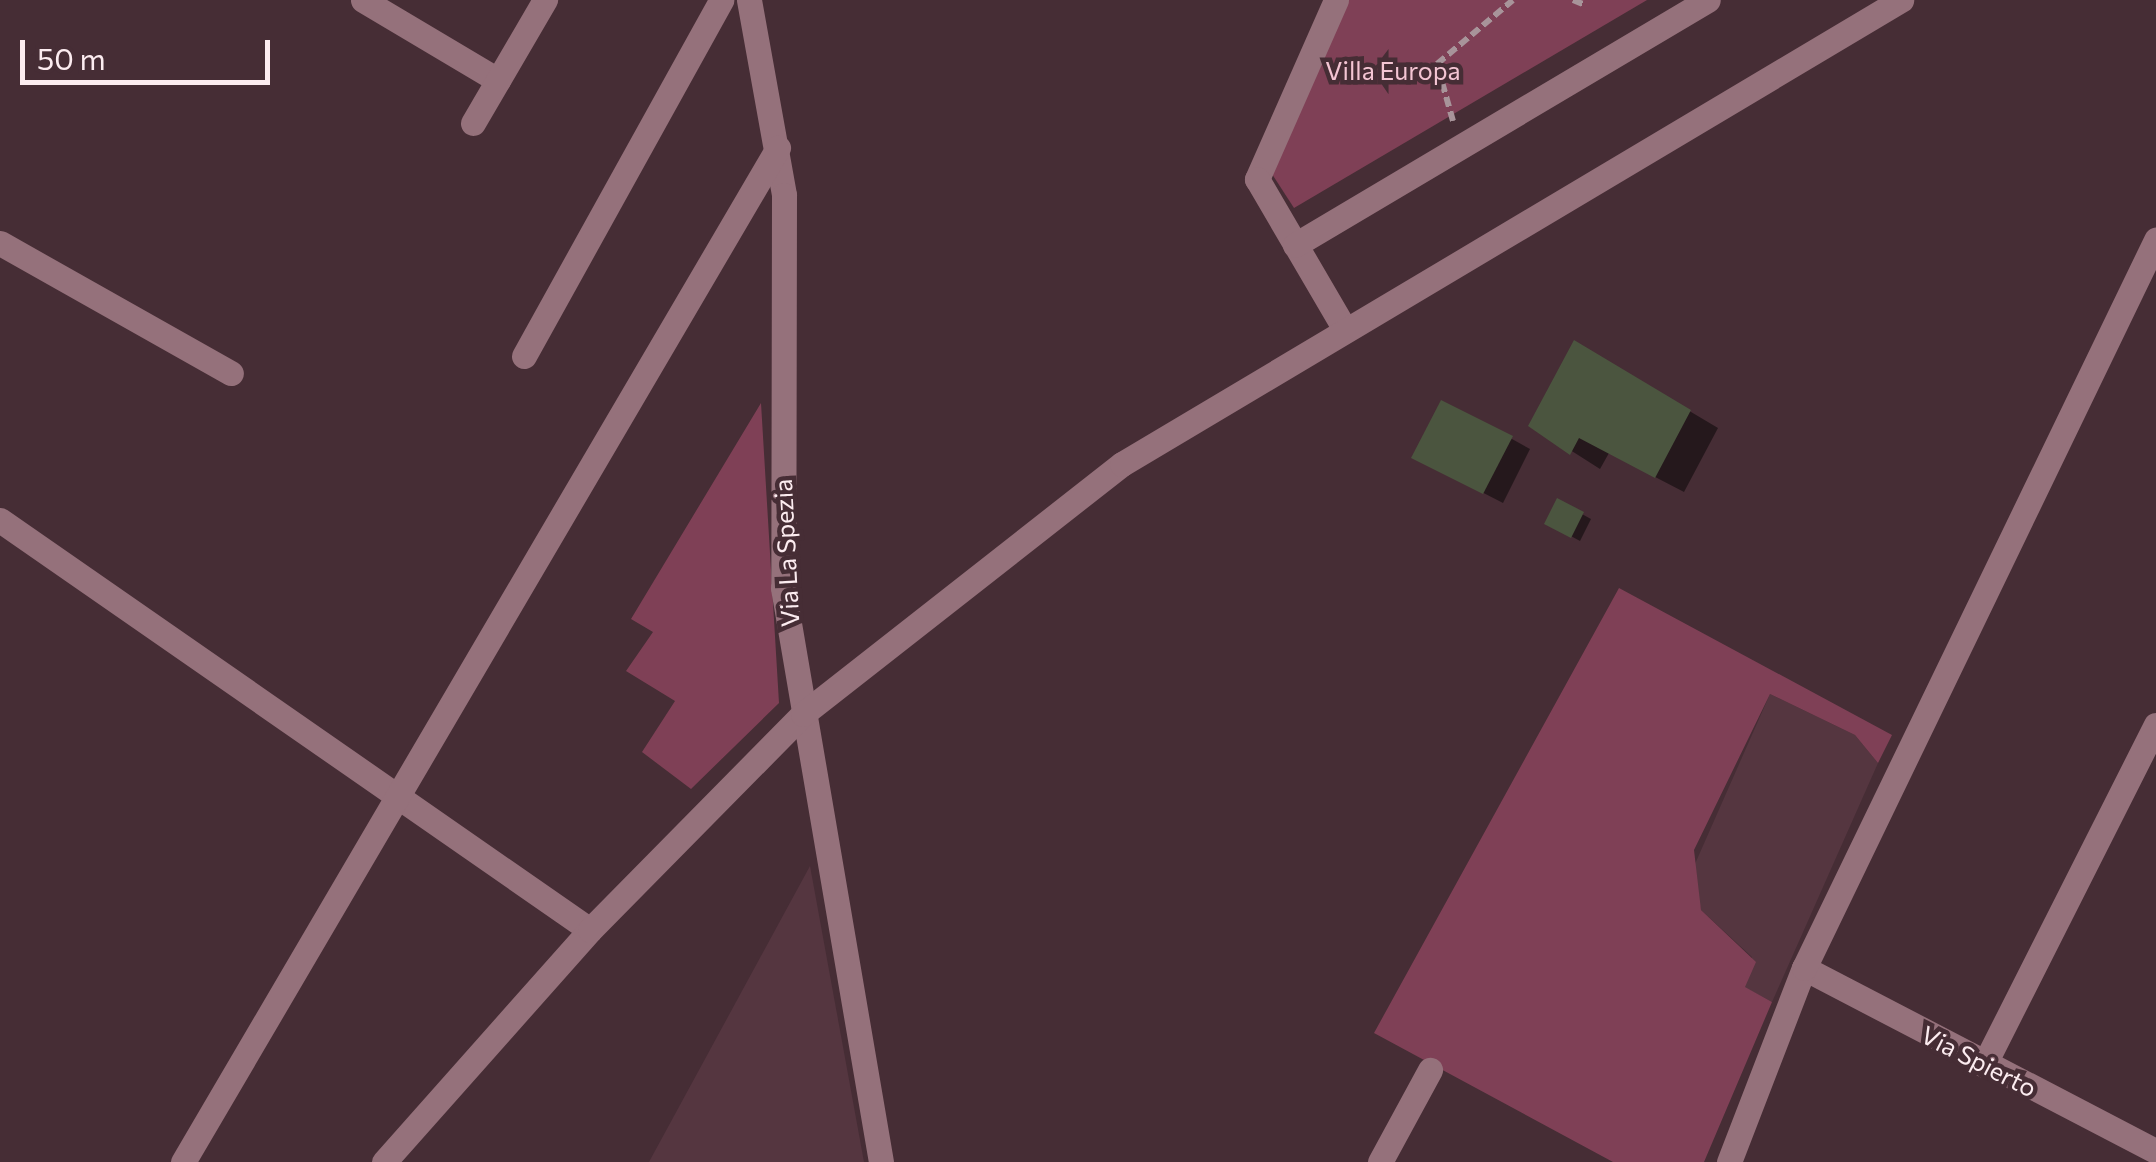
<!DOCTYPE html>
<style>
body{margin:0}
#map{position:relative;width:2156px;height:1162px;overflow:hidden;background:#462d35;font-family:Commissioner,sans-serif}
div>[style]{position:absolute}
.built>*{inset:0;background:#553640}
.green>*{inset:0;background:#7f4056}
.shadow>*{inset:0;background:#0007}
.building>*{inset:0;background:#4b553f}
.path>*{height:6px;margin-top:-3px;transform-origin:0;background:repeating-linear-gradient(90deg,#a8949a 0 10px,transparent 0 15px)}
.minor>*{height:25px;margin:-12.5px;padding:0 12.5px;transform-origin:12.5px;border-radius:12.5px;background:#95717b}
span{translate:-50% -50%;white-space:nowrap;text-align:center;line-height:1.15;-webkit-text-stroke:9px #462d35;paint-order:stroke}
.park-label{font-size:25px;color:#f4c5d3}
.street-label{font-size:25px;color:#fcecf0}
.scale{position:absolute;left:20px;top:40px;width:250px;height:45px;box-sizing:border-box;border:5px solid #fcecf0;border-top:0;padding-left:12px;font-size:30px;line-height:35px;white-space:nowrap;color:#fcecf0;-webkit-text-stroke:8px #462d35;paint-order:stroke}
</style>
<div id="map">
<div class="built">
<div style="clip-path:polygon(1770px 694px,1855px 735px,1878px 763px,1772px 1002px,1744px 987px,1752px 957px,1701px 910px,1691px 873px)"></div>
<div style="clip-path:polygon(810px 866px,864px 1162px,649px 1162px)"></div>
</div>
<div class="green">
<div style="clip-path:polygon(1349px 0,1647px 0,1294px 208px,1272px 174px)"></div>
<div style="clip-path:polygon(761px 403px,779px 703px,691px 789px,642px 752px,675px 701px,626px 671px,653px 632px,631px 619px)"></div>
<div style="clip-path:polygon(1619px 588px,1892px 735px,1878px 763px,1855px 735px,1770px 694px,1694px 850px,1701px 910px,1756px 962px,1745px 987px,1772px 1002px,1704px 1162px,1613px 1162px,1374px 1033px)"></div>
</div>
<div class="shadow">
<div style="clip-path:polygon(1575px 343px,1718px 428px,1684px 492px,1609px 453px,1600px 469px,1531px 425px)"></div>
<div style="clip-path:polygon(1512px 439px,1530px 449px,1503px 503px,1433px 467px)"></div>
<div style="clip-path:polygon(1558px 501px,1591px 519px,1580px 541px,1547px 523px)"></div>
</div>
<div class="building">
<div style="clip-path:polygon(1574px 340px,1691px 410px,1655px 478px,1579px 438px,1570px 455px,1528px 426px)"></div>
<div style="clip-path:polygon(1441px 400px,1513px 436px,1483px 494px,1411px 458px)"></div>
<div style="clip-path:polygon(1557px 498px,1584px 512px,1571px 538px,1544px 524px)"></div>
</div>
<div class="path">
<div style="left:1573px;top:0;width:11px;rotate:22deg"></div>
<div style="left:1453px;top:121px;width:59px;rotate:-105.7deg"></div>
<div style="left:1437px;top:64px;width:99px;rotate:-40.1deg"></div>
</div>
<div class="minor">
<div style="left:363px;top:0;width:157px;rotate:30.7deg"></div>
<div style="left:749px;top:0;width:198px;rotate:79.8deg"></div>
<div style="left:784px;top:195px;width:393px;rotate:90.1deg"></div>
<div style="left:783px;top:588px;width:582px;rotate:80.31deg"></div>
<div style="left:1336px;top:0;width:196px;rotate:113.8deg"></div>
<div style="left:1257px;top:179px;width:170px;rotate:59.7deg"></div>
<div style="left:473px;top:123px;width:143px;rotate:-59.7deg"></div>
<div style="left:0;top:243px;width:265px;rotate:29.4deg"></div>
<div style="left:1295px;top:245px;width:480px;rotate:-30.7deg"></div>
<div style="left:524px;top:356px;width:407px;rotate:-61deg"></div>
<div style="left:0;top:520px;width:718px;rotate:34.8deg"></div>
<div style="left:1804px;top:968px;width:397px;rotate:27.5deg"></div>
<div style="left:1984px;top:1065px;width:381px;rotate:-63.2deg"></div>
<div style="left:183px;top:1162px;width:1176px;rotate:-59.6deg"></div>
<div style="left:384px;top:1162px;width:310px;rotate:-48.4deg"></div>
<div style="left:590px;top:930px;width:303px;rotate:-45.4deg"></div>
<div style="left:803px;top:714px;width:405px;rotate:-38.1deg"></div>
<div style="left:1122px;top:464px;width:907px;rotate:-30.78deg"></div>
<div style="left:1380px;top:1162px;width:105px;rotate:-61.5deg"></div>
<div style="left:1729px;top:1162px;width:208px;rotate:-68.9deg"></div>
<div style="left:1804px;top:968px;width:809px;rotate:-64.2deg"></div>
</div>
<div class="park-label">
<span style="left:1393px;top:70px">Villa Europa</span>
</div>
<div class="street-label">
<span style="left:786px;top:553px;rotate:-93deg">Via La Spezia</span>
<span style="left:1979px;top:1061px;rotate:27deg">Via Spierto</span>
</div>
<div class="scale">50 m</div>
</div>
